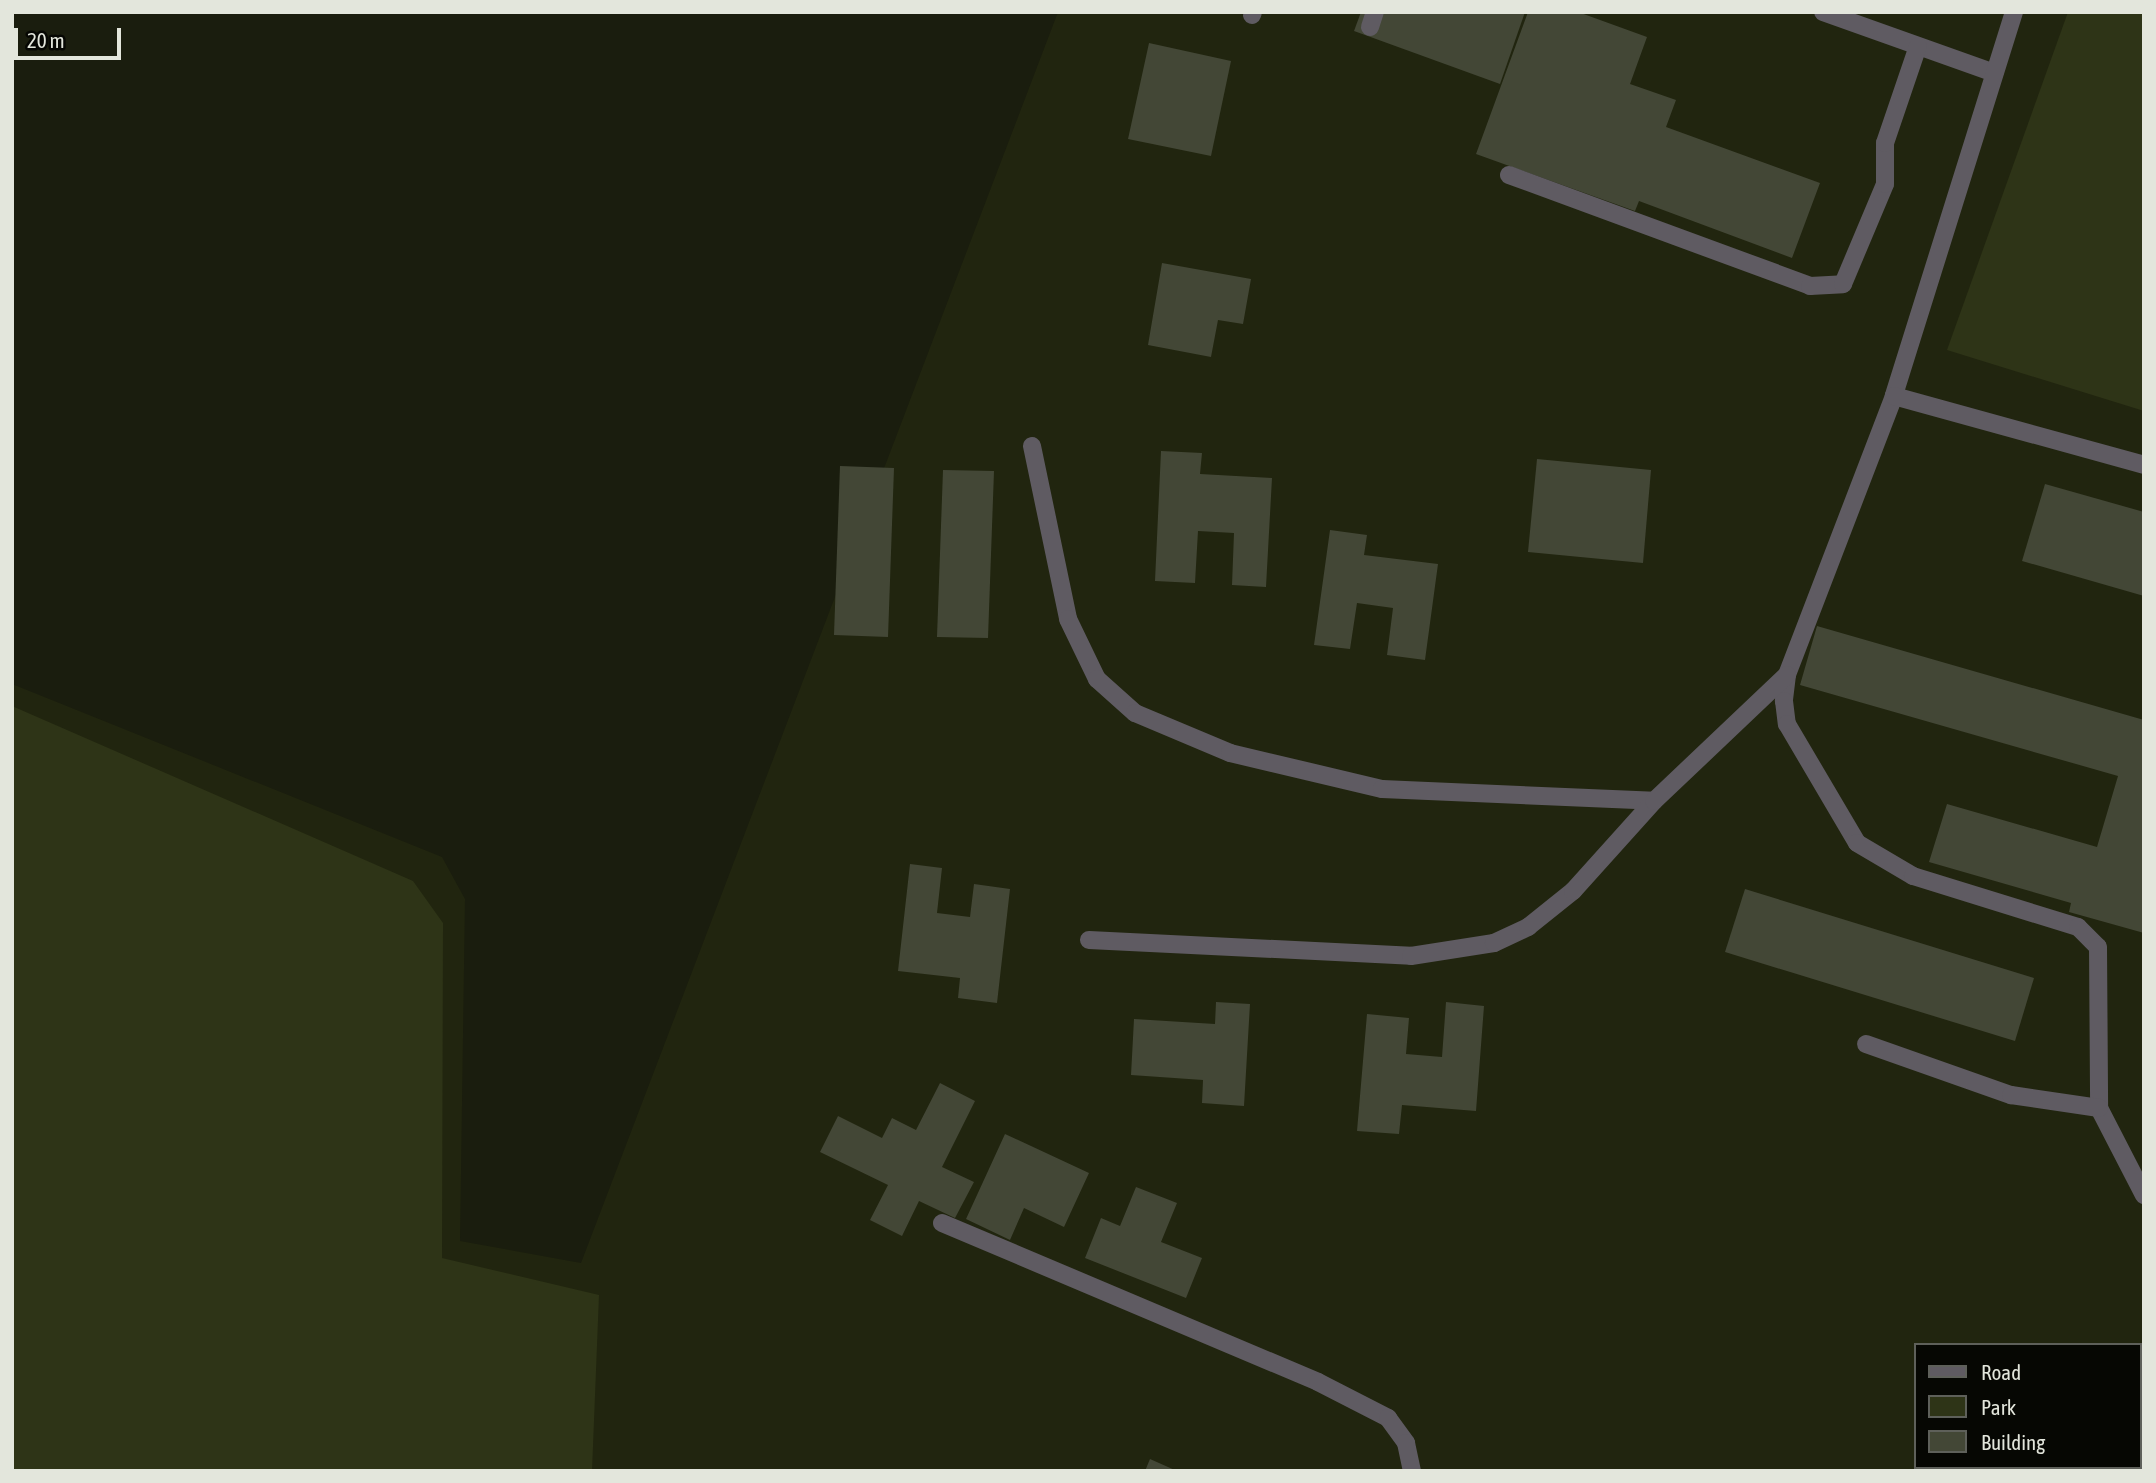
<!DOCTYPE html>
<style>
body{margin:0}
#map{position:relative;width:2156px;height:1483px;overflow:hidden;background:#1a1d0e;font-family:"Asap Condensed",sans-serif}
div>[style]{position:absolute}
.built>*{inset:0;background:#21250f}
.green>*{inset:0;background:#2e3417}
.building>*{inset:0;background:#434736}
.minor>*{height:18px;margin:-9px;padding:0 9px;transform-origin:9px;border-radius:9px;background:#5f5b62}
span{translate:-50% -50%;white-space:nowrap;text-align:center;line-height:1.15;-webkit-text-stroke:6px #060703;paint-order:stroke}
.frame{position:absolute;inset:0;border:14px solid #e3e6dc;pointer-events:none}
.legend{position:absolute;left:1914px;top:1343px;width:228px;height:126px;box-sizing:border-box;background:#060703;border:2px solid #5e605a;margin:0;padding:9px 12px;list-style:none;font-size:21px;color:#e3e6dc}
.legend li{display:flex;align-items:center;gap:14px;height:35px}
.legend b{width:35px;border:2px solid #5e605a}
.scale{position:absolute;left:14px;top:28px;width:107px;height:32px;box-sizing:border-box;border:4px solid #e3e6dc;border-top:0;padding-left:9px;font-size:21px;line-height:24px;white-space:nowrap;color:#e3e6dc;-webkit-text-stroke:5px #060703;paint-order:stroke}
</style>
<div id="map">
<div class="built">
<div style="clip-path:polygon(evenodd,1058px 12px,2144px 12px,2144px 1471px,12px 1471px,12px 684px,442px 857px,465px 899px,460px 1241px,581px 1263px,1058px 12px,1916px 1345px,2140px 1345px,2140px 1467px,1916px 1467px,1916px 1345px)"></div>
</div>
<div class="green">
<div style="clip-path:polygon(2068px 12px,2144px 12px,2144px 411px,1947px 350px)"></div>
<div style="clip-path:polygon(12px 706px,413px 881px,443px 923px,442px 1258px,599px 1295px,592px 1471px,12px 1471px)"></div>
</div>
<div class="building">
<div style="clip-path:polygon(1361px 12px,1525px 12px,1500px 84px,1354px 31px)"></div>
<div style="clip-path:polygon(1528px 12px,1578px 12px,1647px 37px,1630px 84px,1676px 100px,1666px 127px,1820px 183px,1792px 258px,1639px 201px,1635px 211px,1476px 154px)"></div>
<div style="clip-path:polygon(1149px 43px,1231px 61px,1211px 156px,1128px 139px)"></div>
<div style="clip-path:polygon(1162px 263px,1251px 279px,1243px 324px,1218px 320px,1211px 357px,1148px 345px)"></div>
<div style="clip-path:polygon(1161px 451px,1202px 453px,1200px 474px,1272px 478px,1266px 587px,1232px 585px,1234px 533px,1198px 531px,1195px 583px,1155px 581px)"></div>
<div style="clip-path:polygon(1537px 459px,1651px 470px,1643px 563px,1528px 552px)"></div>
<div style="clip-path:polygon(840px 466px,894px 468px,888px 637px,834px 635px)"></div>
<div style="clip-path:polygon(943px 470px,994px 471px,988px 638px,937px 637px)"></div>
<div style="clip-path:polygon(2045px 484px,2144px 512px,2144px 596px,2022px 561px)"></div>
<div style="clip-path:polygon(1330px 530px,1367px 535px,1364px 555px,1438px 564px,1425px 660px,1387px 655px,1393px 608px,1357px 603px,1350px 649px,1314px 645px)"></div>
<div style="clip-path:polygon(1817px 626px,2144px 720px,2144px 933px,2069px 912px,2071px 903px,1929px 862px,1947px 804px,2097px 847px,2118px 776px,1800px 685px)"></div>
<div style="clip-path:polygon(910px 864px,942px 868px,937px 913px,970px 917px,974px 884px,1010px 889px,997px 1003px,958px 998px,960px 978px,898px 971px)"></div>
<div style="clip-path:polygon(1745px 889px,2034px 978px,2015px 1041px,1725px 952px)"></div>
<div style="clip-path:polygon(1216px 1002px,1250px 1004px,1244px 1106px,1202px 1103px,1203px 1080px,1131px 1075px,1134px 1019px,1215px 1024px)"></div>
<div style="clip-path:polygon(1446px 1002px,1484px 1006px,1476px 1111px,1402px 1105px,1399px 1134px,1357px 1131px,1367px 1014px,1409px 1018px,1406px 1054px,1442px 1057px)"></div>
<div style="clip-path:polygon(940px 1083px,975px 1101px,942px 1167px,974px 1182px,955px 1218px,919px 1201px,902px 1236px,870px 1220px,888px 1185px,820px 1152px,838px 1116px,882px 1138px,892px 1118px,916px 1130px)"></div>
<div style="clip-path:polygon(1005px 1134px,1089px 1173px,1064px 1227px,1024px 1208px,1010px 1240px,966px 1219px)"></div>
<div style="clip-path:polygon(1136px 1187px,1177px 1203px,1161px 1242px,1202px 1258px,1186px 1298px,1085px 1258px,1101px 1218px,1120px 1226px)"></div>
<div style="clip-path:polygon(1150px 1459px,1177px 1471px,1145px 1471px)"></div>
<div style="clip-path:polygon(2037px 1467px,2113px 1467px,2116px 1471px,2039px 1471px)"></div>
</div>
<div class="minor">
<div style="left:1823px;top:12px;width:182px;rotate:19.6deg"></div>
<div style="left:2014px;top:12px;width:402px;rotate:107.4deg"></div>
<div style="left:1894px;top:396px;width:299px;rotate:111deg"></div>
<div style="left:1787px;top:675px;width:26px;rotate:97deg"></div>
<div style="left:1784px;top:701px;width:23px;rotate:83deg"></div>
<div style="left:1787px;top:724px;width:138px;rotate:59.5deg"></div>
<div style="left:1857px;top:843px;width:65px;rotate:30.5deg"></div>
<div style="left:1913px;top:876px;width:173px;rotate:17.2deg"></div>
<div style="left:2078px;top:927px;width:28px;rotate:45deg"></div>
<div style="left:2098px;top:947px;width:161px;rotate:89.6deg"></div>
<div style="left:2099px;top:1108px;width:98px;rotate:62.7deg"></div>
<div style="left:1252px;top:15px;width:3px;rotate:-72deg"></div>
<div style="left:1370px;top:27px;width:16px;rotate:-72deg"></div>
<div style="left:1509px;top:175px;width:321px;rotate:20.2deg"></div>
<div style="left:1810px;top:286px;width:33px;rotate:-3deg"></div>
<div style="left:1843px;top:284px;width:108px;rotate:-67.2deg"></div>
<div style="left:1885px;top:184px;width:41px;rotate:-90deg"></div>
<div style="left:1885px;top:143px;width:102px;rotate:-71.2deg"></div>
<div style="left:1894px;top:396px;width:259px;rotate:15.4deg"></div>
<div style="left:1032px;top:446px;width:177px;rotate:78.2deg"></div>
<div style="left:1068px;top:619px;width:67px;rotate:64.2deg"></div>
<div style="left:1097px;top:679px;width:51px;rotate:41.8deg"></div>
<div style="left:1135px;top:713px;width:103px;rotate:22.8deg"></div>
<div style="left:1230px;top:753px;width:156px;rotate:13.3deg"></div>
<div style="left:1382px;top:789px;width:272px;rotate:2.5deg"></div>
<div style="left:1089px;top:940px;width:322px;rotate:2.8deg"></div>
<div style="left:1411px;top:956px;width:84px;rotate:-8.9deg"></div>
<div style="left:1494px;top:943px;width:38px;rotate:-25deg"></div>
<div style="left:1528px;top:927px;width:58px;rotate:-38.7deg"></div>
<div style="left:1573px;top:891px;width:121px;rotate:-48deg"></div>
<div style="left:1654px;top:801px;width:183px;rotate:-43.5deg"></div>
<div style="left:1866px;top:1044px;width:154px;rotate:19.4deg"></div>
<div style="left:2011px;top:1095px;width:89px;rotate:8.4deg"></div>
<div style="left:942px;top:1223px;width:408px;rotate:22.9deg"></div>
<div style="left:1318px;top:1382px;width:79px;rotate:27.2deg"></div>
<div style="left:1388px;top:1418px;width:31px;rotate:54deg"></div>
<div style="left:1406px;top:1443px;width:29px;rotate:78deg"></div>
</div>
<div class="frame"></div>
<ul class="legend">
<li><b style="height:9px;background:#5f5b62"></b>Road</li>
<li><b style="height:19px;background:#2e3417"></b>Park</li>
<li><b style="height:19px;background:#434736"></b>Building</li>
</ul>
<div class="scale">20 m</div>
</div>
